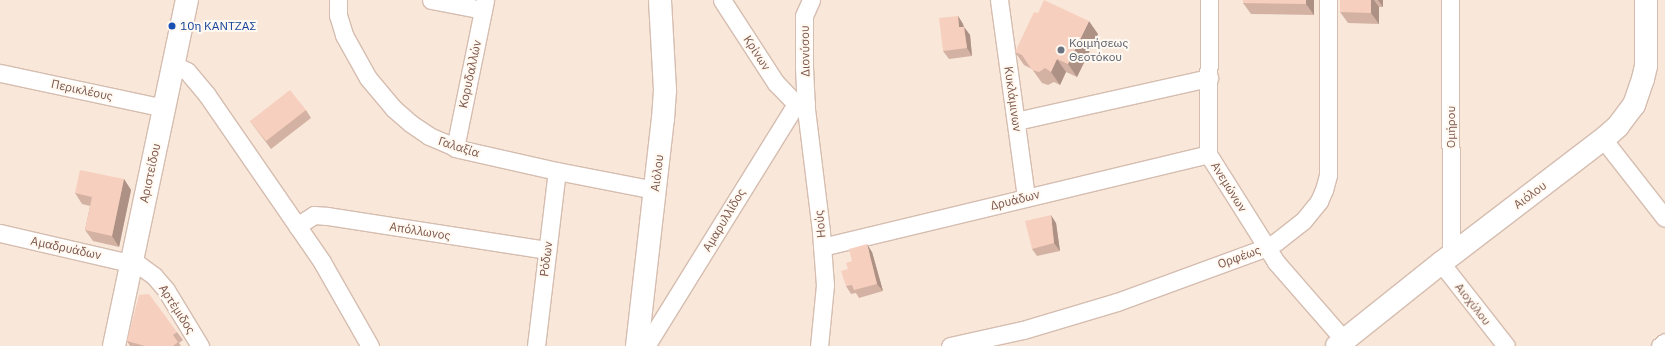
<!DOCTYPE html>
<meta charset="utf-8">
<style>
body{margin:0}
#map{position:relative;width:1665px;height:346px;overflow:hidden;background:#fef4ea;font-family:"IBM Plex Sans",sans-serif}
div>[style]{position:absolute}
.residential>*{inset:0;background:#f9e8da}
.roads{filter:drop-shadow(1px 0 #d5bdb0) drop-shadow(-1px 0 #d5bdb0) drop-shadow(0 1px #d5bdb0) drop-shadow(0 -1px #d5bdb0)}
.street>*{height:17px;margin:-8.5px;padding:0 8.5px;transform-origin:8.5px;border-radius:8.5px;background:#fff}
.secondary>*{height:22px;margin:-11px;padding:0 11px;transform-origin:11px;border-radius:11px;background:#fff}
.wall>*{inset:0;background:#d4b2a3}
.shaded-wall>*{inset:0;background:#ad9185}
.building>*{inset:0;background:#f7cfbe}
.dots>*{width:11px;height:11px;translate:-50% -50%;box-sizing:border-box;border:2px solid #fff9f2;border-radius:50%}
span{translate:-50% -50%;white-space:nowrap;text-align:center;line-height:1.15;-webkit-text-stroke:4px #fff9f2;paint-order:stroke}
.transit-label{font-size:12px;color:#164399}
.left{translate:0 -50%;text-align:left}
.worship-label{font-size:12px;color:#5b616d}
.street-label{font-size:12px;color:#7d5649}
</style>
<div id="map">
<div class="residential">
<div style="clip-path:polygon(0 0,1665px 0,1665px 346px,0 346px)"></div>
</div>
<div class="roads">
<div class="street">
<div style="left:338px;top:0;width:15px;rotate:90deg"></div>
<div style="left:338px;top:15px;width:21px;rotate:73deg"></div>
<div style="left:344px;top:35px;width:49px;rotate:60.8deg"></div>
<div style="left:368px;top:78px;width:39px;rotate:50deg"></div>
<div style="left:393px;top:108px;width:23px;rotate:41deg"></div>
<div style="left:410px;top:123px;width:23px;rotate:34deg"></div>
<div style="left:429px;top:136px;width:33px;rotate:23deg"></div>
<div style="left:459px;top:149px;width:100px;rotate:12.7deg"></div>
<div style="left:557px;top:171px;width:100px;rotate:11deg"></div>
<div style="left:431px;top:0;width:53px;rotate:10.9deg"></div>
<div style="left:722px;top:0;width:99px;rotate:57deg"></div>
<div style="left:776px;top:83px;width:29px;rotate:46deg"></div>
<div style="left:811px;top:0;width:17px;rotate:114deg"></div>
<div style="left:804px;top:16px;width:51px;rotate:90deg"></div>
<div style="left:804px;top:67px;width:42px;rotate:87.3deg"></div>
<div style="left:806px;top:109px;width:124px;rotate:83deg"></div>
<div style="left:821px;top:232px;width:53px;rotate:85.7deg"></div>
<div style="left:825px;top:285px;width:61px;rotate:95.6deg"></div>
<div style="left:999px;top:0;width:199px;rotate:82.2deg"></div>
<div style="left:1209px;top:0;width:154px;rotate:90.4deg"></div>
<div style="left:1208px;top:154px;width:128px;rotate:57.8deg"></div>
<div style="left:1276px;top:262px;width:103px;rotate:48.9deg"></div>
<div style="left:1450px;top:0;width:255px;rotate:89.8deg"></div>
<div style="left:173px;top:64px;width:16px;rotate:27deg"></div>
<div style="left:187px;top:71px;width:31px;rotate:50deg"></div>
<div style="left:207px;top:95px;width:203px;rotate:55.4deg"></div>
<div style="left:322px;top:262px;width:97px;rotate:60.3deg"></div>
<div style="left:0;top:73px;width:168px;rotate:12deg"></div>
<div style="left:1016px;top:121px;width:198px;rotate:-12.6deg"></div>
<div style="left:1603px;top:139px;width:100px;rotate:51.9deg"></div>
<div style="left:455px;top:148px;width:151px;rotate:-78.5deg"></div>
<div style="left:297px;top:226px;width:20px;rotate:-33deg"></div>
<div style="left:314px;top:215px;width:13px;rotate:4deg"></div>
<div style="left:327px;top:216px;width:223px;rotate:8.8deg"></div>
<div style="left:0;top:233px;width:143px;rotate:13deg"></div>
<div style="left:139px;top:265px;width:19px;rotate:36deg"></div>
<div style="left:154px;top:276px;width:18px;rotate:49deg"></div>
<div style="left:166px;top:290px;width:66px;rotate:58.7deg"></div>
<div style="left:822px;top:247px;width:397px;rotate:-13.5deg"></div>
<div style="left:1441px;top:263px;width:105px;rotate:51.9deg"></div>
<div style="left:536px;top:346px;width:176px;rotate:-83.2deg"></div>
<div style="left:646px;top:346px;width:285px;rotate:-58.2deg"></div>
<div style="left:796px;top:104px;width:10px;rotate:-6deg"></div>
<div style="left:950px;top:346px;width:75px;rotate:-12.4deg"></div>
<div style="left:1023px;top:330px;width:98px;rotate:-16.6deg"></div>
<div style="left:1117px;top:302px;width:160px;rotate:-20.1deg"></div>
<div style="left:1267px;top:247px;width:10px;rotate:-29deg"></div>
<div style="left:1276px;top:242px;width:34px;rotate:-38deg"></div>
<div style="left:1303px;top:221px;width:26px;rotate:-51deg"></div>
<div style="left:1319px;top:201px;width:12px;rotate:-66deg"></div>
<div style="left:1324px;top:190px;width:16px;rotate:-75deg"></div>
<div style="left:1328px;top:175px;width:175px;rotate:-90deg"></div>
<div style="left:1660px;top:346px;width:6px;rotate:-39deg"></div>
</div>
<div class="secondary">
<div style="left:114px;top:346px;width:354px;rotate:-78.1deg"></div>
<div style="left:637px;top:346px;width:228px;rotate:-83.5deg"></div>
<div style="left:663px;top:119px;width:29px;rotate:-86deg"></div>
<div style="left:665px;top:90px;width:90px;rotate:-93.2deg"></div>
<div style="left:1337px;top:346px;width:133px;rotate:-38.6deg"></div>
<div style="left:1441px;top:263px;width:209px;rotate:-37.4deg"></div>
<div style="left:1607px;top:136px;width:15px;rotate:-42deg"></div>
<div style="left:1618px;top:126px;width:26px;rotate:-53deg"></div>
<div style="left:1634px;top:105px;width:28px;rotate:-71deg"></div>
<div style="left:1643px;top:79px;width:13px;rotate:-77deg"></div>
<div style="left:1646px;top:66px;width:66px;rotate:-90deg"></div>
</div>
</div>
<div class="wall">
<div style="clip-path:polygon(1243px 0,1314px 0,1314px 15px,1251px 14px,1243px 3px)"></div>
<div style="clip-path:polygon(1340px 0,1383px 0,1383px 7px,1379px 7px,1379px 24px,1348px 23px,1340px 12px)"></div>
<div style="clip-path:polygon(958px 16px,963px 24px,964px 27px,970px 35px,972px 56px,949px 59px,943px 51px)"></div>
<div style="clip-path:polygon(1098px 34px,1077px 77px,1066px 72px,1060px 85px,1054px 82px,1048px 85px,1042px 83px,1032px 69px,1024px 65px,1015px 52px)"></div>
<div style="clip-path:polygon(306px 110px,311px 118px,271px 149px,250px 121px)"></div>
<div style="clip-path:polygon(124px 179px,131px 190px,119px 247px,93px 241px,85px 230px,90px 206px,82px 204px,75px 193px)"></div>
<div style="clip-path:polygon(1056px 223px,1060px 251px,1037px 256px,1032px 249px)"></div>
<div style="clip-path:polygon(872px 252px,883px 291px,859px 298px,856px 293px,851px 294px,846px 286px,848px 269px,852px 261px)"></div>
<div style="clip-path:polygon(177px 332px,183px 340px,179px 343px,181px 346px,130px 346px,127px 341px)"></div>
</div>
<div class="shaded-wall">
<div style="clip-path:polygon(1306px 0,1314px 0,1314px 15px,1306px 4px)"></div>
<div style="clip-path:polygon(1371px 0,1374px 0,1379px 7px,1379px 24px,1371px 13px)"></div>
<div style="clip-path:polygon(1378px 0,1383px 0,1383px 7px)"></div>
<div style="clip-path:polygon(958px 16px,963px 24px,965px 35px,959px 27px)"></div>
<div style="clip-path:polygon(1089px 21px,1098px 34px,1077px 77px,1068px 64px)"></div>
<div style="clip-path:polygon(964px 27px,970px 35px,972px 56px,967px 48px)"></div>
<div style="clip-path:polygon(1057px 59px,1066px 72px,1060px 85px,1051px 72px)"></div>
<div style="clip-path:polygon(124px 179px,131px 190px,119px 247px,112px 236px)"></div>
<div style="clip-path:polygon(1051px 215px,1056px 223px,1060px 251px,1054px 243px)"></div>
<div style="clip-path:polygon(867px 244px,872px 252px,883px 291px,877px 284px)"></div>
</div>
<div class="building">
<div style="clip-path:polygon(1044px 0,1089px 21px,1068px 64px,1057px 59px,1051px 72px,1045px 68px,1039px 72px,1032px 70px,1022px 55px,1015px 52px,1034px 12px,1038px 13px)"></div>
<div style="clip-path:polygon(1243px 0,1306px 0,1306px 4px,1243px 3px)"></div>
<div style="clip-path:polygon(1340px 0,1371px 0,1371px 13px,1340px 12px)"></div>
<div style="clip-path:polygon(958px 16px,959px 27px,964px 27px,967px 48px,943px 51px,939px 18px)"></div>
<div style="clip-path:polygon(290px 90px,306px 110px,266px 141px,250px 121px)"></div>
<div style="clip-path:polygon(80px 170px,124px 179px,112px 236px,85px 230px,92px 197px,75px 193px)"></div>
<div style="clip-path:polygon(1051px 215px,1054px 243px,1032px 249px,1025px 221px)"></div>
<div style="clip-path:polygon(867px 244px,877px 284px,854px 290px,852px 285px,846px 286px,841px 271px,848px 269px,846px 263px,852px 261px,849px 249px)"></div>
<div style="clip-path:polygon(149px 294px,177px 332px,173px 335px,178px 342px,173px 346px,145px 346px,127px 341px,139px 295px)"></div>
</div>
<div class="dots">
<div style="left:172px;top:26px;background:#1a4fb4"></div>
<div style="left:1061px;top:50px;background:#6b7280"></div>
</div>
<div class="transit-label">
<span class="left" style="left:180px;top:26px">10η ΚΑΝΤΖΑΣ</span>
</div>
<div class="worship-label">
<span class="left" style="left:1069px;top:50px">Κοιμήσεως<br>Θεοτόκου</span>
</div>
<div class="street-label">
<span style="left:805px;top:51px;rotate:-91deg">Διονύσου</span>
<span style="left:757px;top:53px;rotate:57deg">Κρίνων</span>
<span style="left:470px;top:74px;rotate:-78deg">Κορυδαλλών</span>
<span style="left:82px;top:90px;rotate:12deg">Περικλέους</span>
<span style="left:1013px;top:99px;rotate:82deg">Κυκλάμινων</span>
<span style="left:1451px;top:127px;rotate:-90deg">Ομήρου</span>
<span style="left:459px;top:147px;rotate:18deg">Γαλαξία</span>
<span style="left:150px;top:173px;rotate:-78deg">Αριστείδου</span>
<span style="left:657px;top:173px;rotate:-83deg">Αιόλου</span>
<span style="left:1229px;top:187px;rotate:58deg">Ανεμώνων</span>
<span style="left:1530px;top:195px;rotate:-37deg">Αιόλου</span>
<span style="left:1015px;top:200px;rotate:-14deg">Δρυάδων</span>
<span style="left:724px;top:220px;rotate:-59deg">Αμαρυλλίδος</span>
<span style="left:820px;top:224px;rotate:-96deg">Ηούς</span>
<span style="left:420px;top:231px;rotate:9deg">Απόλλωνος</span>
<span style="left:66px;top:248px;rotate:12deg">Αμαδρυάδων</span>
<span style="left:1239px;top:257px;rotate:-20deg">Ορφέως</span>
<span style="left:546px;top:259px;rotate:-83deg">Ρόδων</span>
<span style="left:1473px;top:304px;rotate:52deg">Αιοχύλου</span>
<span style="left:177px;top:309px;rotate:57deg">Αρτέμιδος</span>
</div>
</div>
